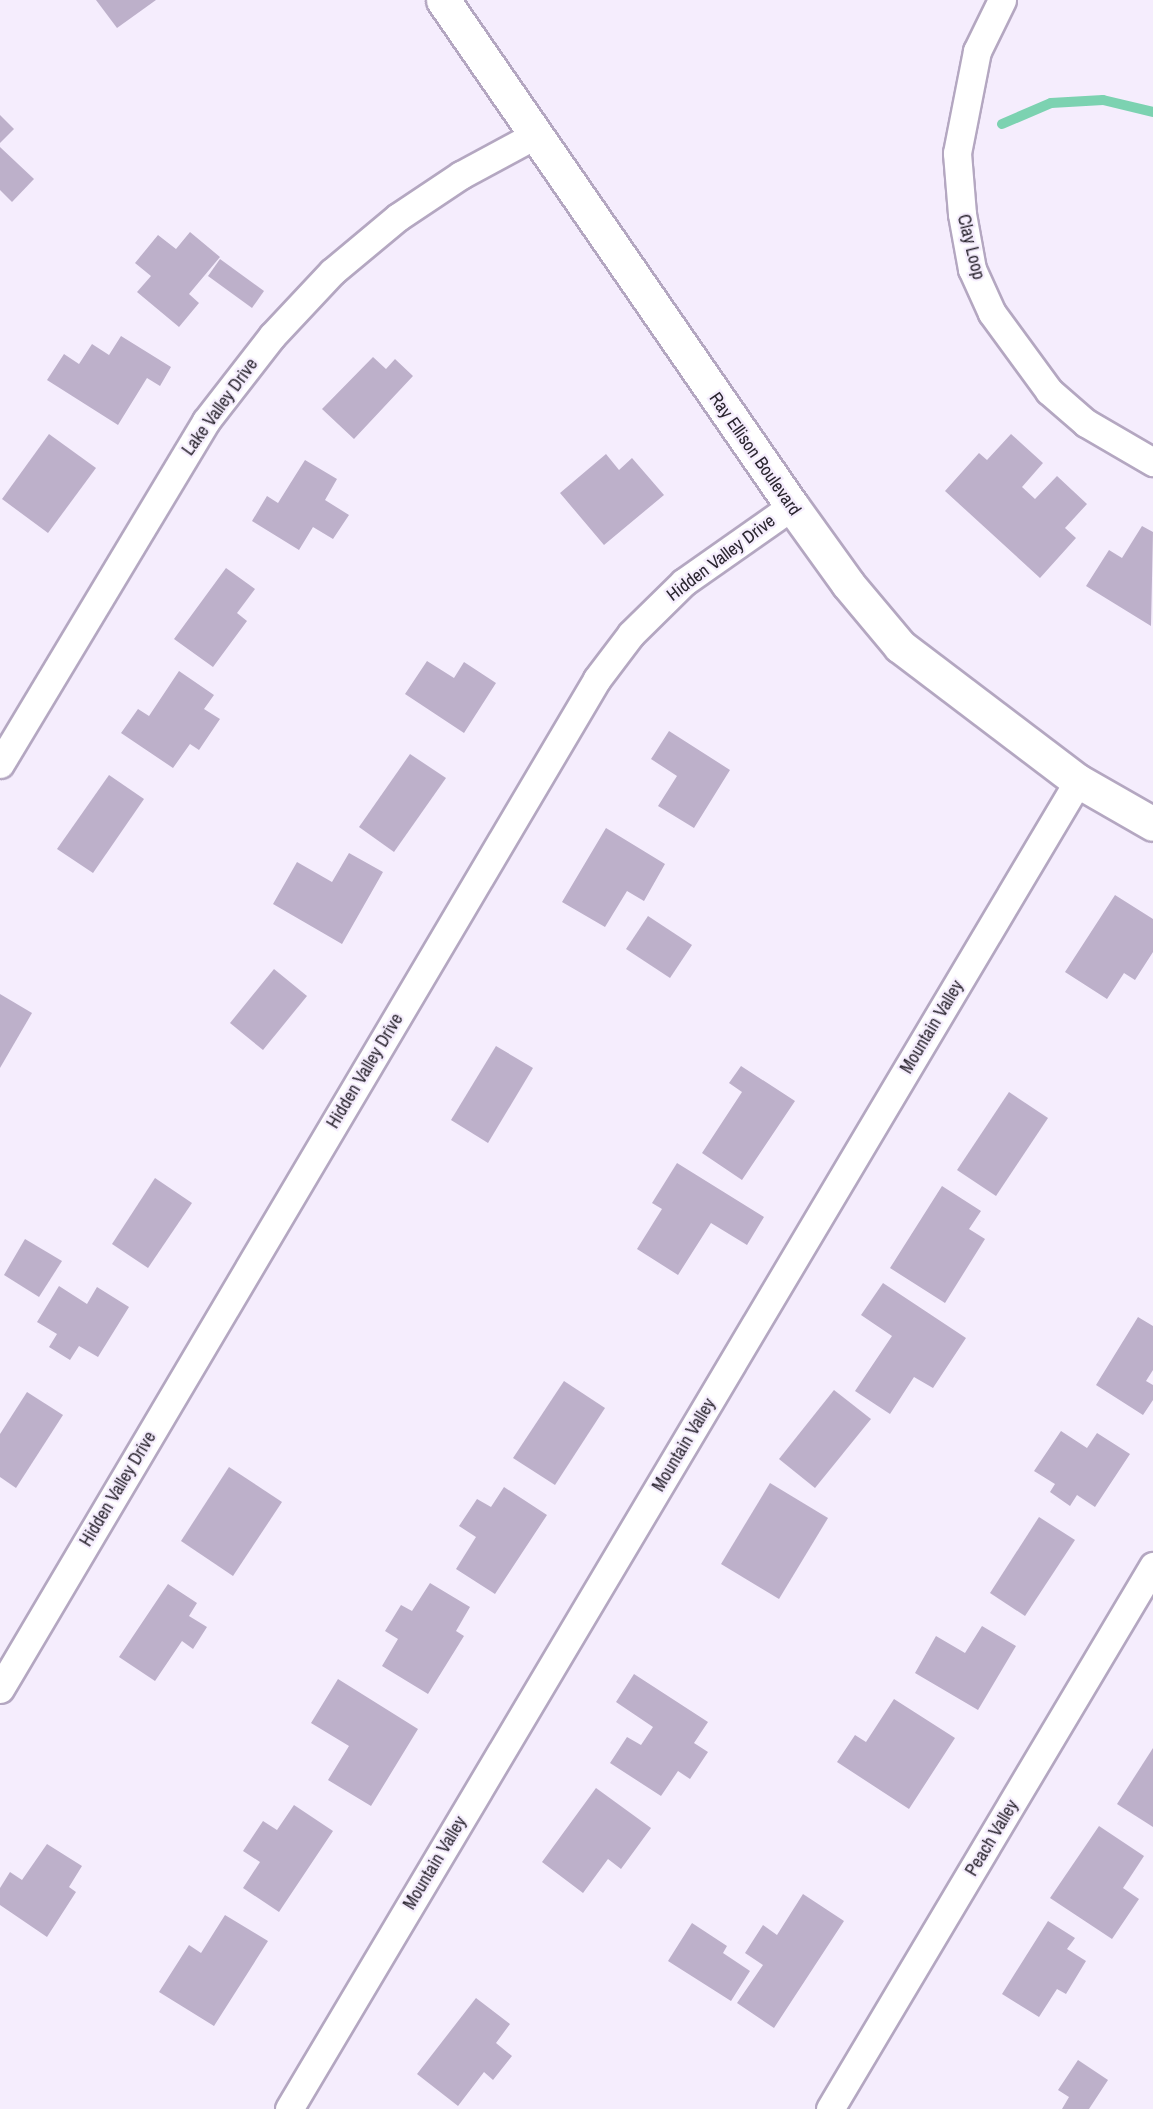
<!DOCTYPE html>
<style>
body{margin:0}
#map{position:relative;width:1153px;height:2109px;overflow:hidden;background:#f5edfd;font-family:"Archivo Narrow",sans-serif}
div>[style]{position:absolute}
.stream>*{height:10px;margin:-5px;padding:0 5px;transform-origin:5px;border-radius:5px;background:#7cd2b1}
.building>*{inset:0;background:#bdb0ca}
.roads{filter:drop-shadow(2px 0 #b4a7c1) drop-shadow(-2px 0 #b4a7c1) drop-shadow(0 2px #b4a7c1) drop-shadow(0 -2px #b4a7c1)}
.minor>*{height:27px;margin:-13.5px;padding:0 13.5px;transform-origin:13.5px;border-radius:13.5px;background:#fff}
.tertiary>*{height:33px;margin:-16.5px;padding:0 16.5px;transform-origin:16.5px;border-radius:16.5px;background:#fff}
span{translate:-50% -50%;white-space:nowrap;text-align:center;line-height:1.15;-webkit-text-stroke:4.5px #f5edfd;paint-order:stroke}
.street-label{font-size:18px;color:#2a252f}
</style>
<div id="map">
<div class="stream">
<div style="left:1002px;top:124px;width:53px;rotate:-23.2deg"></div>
<div style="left:1051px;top:103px;width:52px;rotate:-3.3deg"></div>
<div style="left:1103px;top:100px;width:51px;rotate:13.5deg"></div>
</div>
<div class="building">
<div style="clip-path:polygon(96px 0,156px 0,117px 28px)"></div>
<div style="clip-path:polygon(0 115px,14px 129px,0 143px)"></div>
<div style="clip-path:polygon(0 147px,34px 179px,12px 202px,0 190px)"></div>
<div style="clip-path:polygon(190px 232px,220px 257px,189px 294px,199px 303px,179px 327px,137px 292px,151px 276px,135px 263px,158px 235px,176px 249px)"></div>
<div style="clip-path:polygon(220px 259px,264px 291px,252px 308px,208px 276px)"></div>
<div style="clip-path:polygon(121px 336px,171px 367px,160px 386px,147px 378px,118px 425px,47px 380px,64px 354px,79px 364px,92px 344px,109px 355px)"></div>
<div style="clip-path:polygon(373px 357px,386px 369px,395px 359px,413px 376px,354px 439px,322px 409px)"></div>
<div style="clip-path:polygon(49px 434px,96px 468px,48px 533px,2px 499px)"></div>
<div style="clip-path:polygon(1011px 434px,1043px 463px,1022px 487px,1035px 499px,1057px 476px,1087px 504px,1065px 528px,1076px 538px,1040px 578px,945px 491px,979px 453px,987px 460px)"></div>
<div style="clip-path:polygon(606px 454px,619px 470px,632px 458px,664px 495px,604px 545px,560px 493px)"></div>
<div style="clip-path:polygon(305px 460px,337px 479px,325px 500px,349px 515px,333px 539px,313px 527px,299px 550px,252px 521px,267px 496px,278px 503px)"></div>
<div style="clip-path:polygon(1142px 526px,1153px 532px,1151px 626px,1086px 586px,1109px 550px,1122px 558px)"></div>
<div style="clip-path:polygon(226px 568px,255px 589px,237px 613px,247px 621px,213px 667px,174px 639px)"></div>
<div style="clip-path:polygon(427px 661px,454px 678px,464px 662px,496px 683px,464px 733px,405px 694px)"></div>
<div style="clip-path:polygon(179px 671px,214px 695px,204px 709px,220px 719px,199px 750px,190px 744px,173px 768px,121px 733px,138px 709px,149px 716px)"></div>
<div style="clip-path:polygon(669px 731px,730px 770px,694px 828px,658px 806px,677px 776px,651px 759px)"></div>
<div style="clip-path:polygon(410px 754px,446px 778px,394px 852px,359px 827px)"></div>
<div style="clip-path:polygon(109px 775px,144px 799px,93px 873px,57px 849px)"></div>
<div style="clip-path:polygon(606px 828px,665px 864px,644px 901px,627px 891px,605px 927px,562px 902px)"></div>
<div style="clip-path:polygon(349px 853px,383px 872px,342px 944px,273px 904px,297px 862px,332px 882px)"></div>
<div style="clip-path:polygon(1115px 895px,1153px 919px,1153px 952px,1135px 980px,1124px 973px,1107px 999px,1065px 972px)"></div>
<div style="clip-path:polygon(648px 916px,692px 945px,670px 978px,626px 949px)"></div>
<div style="clip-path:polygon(274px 969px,307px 996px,263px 1050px,230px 1023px)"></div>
<div style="clip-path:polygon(0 994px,32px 1013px,0 1068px)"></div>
<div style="clip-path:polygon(496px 1046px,533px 1068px,488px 1143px,451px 1120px)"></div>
<div style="clip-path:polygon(741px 1066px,795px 1101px,742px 1180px,702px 1153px,742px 1092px,729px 1083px)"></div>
<div style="clip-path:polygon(1009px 1092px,1048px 1118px,996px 1196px,957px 1170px)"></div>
<div style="clip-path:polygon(677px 1163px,764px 1217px,747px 1245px,711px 1223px,678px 1275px,637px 1249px,662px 1209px,652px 1203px)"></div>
<div style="clip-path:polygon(155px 1178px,192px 1203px,148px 1268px,112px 1244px)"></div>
<div style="clip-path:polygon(942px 1186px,981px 1211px,969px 1229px,985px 1239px,945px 1303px,890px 1268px)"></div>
<div style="clip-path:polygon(25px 1239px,62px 1261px,39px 1297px,4px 1275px)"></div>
<div style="clip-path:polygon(883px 1283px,966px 1338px,933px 1388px,914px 1377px,890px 1414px,855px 1391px,892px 1336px,861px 1315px)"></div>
<div style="clip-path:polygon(59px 1286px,87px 1304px,97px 1287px,129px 1307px,98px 1357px,79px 1346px,70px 1360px,49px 1347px,57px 1334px,37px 1322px)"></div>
<div style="clip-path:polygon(1138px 1317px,1153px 1326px,1153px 1370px,1146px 1381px,1153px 1385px,1153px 1400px,1143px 1415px,1096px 1385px)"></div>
<div style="clip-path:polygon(564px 1381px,605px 1408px,555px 1485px,513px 1458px)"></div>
<div style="clip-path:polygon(834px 1390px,871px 1419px,815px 1488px,779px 1459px)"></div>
<div style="clip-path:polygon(27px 1392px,63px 1415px,16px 1488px,0 1477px,0 1434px)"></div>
<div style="clip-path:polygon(1061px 1431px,1087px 1448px,1097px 1433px,1130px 1454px,1095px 1507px,1077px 1495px,1070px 1506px,1050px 1492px,1055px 1484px,1034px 1471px)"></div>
<div style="clip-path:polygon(229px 1467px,282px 1502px,233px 1576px,181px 1541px)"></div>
<div style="clip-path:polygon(770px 1483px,828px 1518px,779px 1599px,721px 1564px)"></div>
<div style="clip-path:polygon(504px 1487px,547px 1515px,495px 1594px,456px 1569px,476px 1537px,459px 1526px,477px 1499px,491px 1507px)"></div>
<div style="clip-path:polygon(1039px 1517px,1075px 1540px,1025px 1616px,990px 1593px)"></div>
<div style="clip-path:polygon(430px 1583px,470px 1607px,456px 1631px,464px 1636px,428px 1694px,382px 1666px,398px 1639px,385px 1631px,401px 1605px,412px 1611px)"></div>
<div style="clip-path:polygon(168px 1584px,197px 1603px,189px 1616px,207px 1627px,193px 1649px,182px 1641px,155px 1681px,119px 1657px)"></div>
<div style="clip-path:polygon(982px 1626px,1016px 1646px,978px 1710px,915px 1673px,936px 1636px,965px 1653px)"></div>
<div style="clip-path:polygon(634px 1674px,708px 1722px,694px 1743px,708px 1752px,690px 1779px,678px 1771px,661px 1796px,610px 1763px,627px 1737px,641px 1745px,653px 1727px,616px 1702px)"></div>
<div style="clip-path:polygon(338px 1679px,418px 1729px,371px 1806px,328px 1780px,349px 1746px,311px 1723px)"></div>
<div style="clip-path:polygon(894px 1699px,955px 1738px,909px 1809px,837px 1762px,855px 1735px,866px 1742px)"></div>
<div style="clip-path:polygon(1153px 1748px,1153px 1827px,1117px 1804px)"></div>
<div style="clip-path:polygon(596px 1788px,651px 1828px,621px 1869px,608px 1859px,583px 1893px,542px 1862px)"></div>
<div style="clip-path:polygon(294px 1805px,333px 1831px,279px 1912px,243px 1888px,260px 1862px,243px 1851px,263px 1821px,277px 1830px)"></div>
<div style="clip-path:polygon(1099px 1826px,1144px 1856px,1123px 1888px,1139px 1899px,1112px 1939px,1050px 1898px)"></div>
<div style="clip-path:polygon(47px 1844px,82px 1866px,69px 1887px,76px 1892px,47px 1937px,0 1905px,0 1888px,10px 1872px,22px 1880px)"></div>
<div style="clip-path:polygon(803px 1894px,844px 1921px,774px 2028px,737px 2003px,763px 1965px,745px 1953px,763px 1925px,777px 1935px)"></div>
<div style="clip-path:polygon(225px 1915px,268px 1941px,214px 2026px,159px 1992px,189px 1945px,201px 1953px)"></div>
<div style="clip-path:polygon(1048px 1921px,1075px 1938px,1067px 1949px,1086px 1961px,1066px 1994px,1057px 1989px,1039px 2017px,1002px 1994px)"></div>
<div style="clip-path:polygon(692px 1923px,727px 1946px,723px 1953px,750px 1971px,731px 2001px,668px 1961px)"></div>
<div style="clip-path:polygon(476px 1998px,510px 2024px,496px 2043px,512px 2056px,493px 2080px,484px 2072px,458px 2106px,417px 2074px)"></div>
<div style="clip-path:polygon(1078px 2060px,1108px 2080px,1089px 2109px,1062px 2109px,1069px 2097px,1058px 2090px)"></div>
</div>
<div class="roads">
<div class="minor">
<div style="left:1002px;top:0;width:57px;rotate:116.1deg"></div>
<div style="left:977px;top:51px;width:104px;rotate:101.1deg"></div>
<div style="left:957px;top:153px;width:61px;rotate:85.3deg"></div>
<div style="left:962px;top:214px;width:56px;rotate:79.7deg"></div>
<div style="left:972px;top:269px;width:48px;rotate:65.6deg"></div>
<div style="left:992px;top:313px;width:97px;rotate:53.8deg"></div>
<div style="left:1049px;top:391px;width:49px;rotate:40.9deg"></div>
<div style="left:1086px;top:423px;width:78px;rotate:30.2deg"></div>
<div style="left:0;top:764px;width:400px;rotate:-59deg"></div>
<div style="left:206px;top:421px;width:108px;rotate:-52.2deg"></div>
<div style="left:272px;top:336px;width:88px;rotate:-46.8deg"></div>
<div style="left:332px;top:272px;width:86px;rotate:-39.8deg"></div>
<div style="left:398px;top:217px;width:76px;rotate:-33.7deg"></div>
<div style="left:461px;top:175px;width:82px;rotate:-28.4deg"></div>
<div style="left:0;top:1689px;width:1173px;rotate:-59.41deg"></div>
<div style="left:597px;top:679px;width:56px;rotate:-52.9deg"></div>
<div style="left:631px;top:634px;width:74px;rotate:-44.5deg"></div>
<div style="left:684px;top:582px;width:132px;rotate:-35.1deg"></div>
<div style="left:289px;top:2109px;width:1545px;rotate:-59.28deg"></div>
<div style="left:830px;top:2109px;width:632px;rotate:-59.25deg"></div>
</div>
<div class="tertiary">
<div style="left:443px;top:0;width:615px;rotate:55.41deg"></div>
<div style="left:792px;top:506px;width:96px;rotate:54.3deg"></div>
<div style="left:848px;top:584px;width:81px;rotate:50deg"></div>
<div style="left:900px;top:646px;width:223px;rotate:37.2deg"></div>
<div style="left:1078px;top:781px;width:86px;rotate:29.8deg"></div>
</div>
</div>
<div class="street-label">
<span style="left:971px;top:247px;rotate:76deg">Clay Loop</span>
<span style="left:220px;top:407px;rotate:-54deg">Lake Valley Drive</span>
<span style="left:755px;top:454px;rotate:55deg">Ray Ellison Boulevard</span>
<span style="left:721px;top:558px;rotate:-37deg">Hidden Valley Drive</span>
<span style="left:932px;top:1027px;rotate:-59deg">Mountain Valley</span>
<span style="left:365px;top:1071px;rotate:-59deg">Hidden Valley Drive</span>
<span style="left:684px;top:1445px;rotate:-59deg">Mountain Valley</span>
<span style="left:118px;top:1489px;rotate:-59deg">Hidden Valley Drive</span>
<span style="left:992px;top:1838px;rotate:-59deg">Peach Valley</span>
<span style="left:435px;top:1863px;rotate:-59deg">Mountain Valley</span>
</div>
</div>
